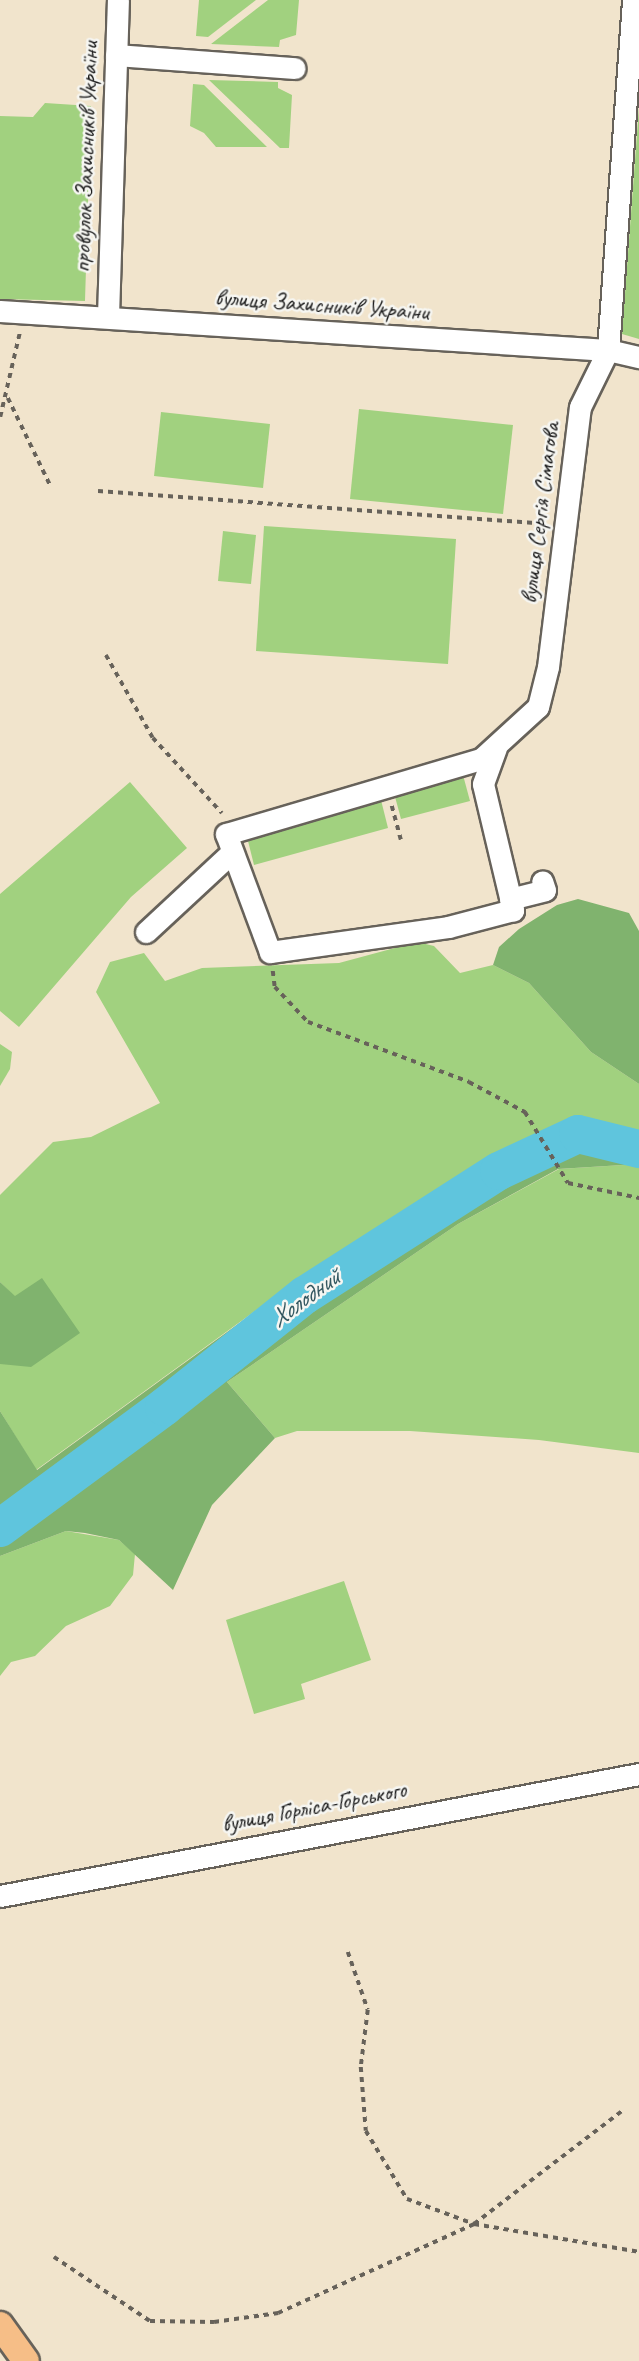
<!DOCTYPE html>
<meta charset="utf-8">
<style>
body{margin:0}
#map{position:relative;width:639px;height:2361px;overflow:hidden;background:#f1e4cc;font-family:Caveat,sans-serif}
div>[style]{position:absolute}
.green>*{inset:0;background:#a1d17f}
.forest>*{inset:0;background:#80b36e}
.river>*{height:38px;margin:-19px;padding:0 19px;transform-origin:19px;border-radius:19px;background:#5fc5dd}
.path>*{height:3.5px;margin-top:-1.75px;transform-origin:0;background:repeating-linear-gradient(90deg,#67625a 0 5px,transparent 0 10px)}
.roads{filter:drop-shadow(2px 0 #67625a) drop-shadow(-2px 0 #67625a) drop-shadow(0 2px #67625a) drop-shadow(0 -2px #67625a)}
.minor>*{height:21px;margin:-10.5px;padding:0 10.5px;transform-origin:10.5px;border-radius:10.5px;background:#fff}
.major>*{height:26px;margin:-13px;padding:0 13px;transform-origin:13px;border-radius:13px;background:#f6be87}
span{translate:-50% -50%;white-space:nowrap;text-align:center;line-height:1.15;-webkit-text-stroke:5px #f6f6f2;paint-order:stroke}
.street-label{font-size:24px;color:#1c1c1c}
.water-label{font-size:26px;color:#335760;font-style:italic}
</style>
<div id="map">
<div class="green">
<div style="clip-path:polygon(199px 0,256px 0,208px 37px,196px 36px)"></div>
<div style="clip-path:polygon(268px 0,299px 0,296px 35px,280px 40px,279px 47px,211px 44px)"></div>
<div style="clip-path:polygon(209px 80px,278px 82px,278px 88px,292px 95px,289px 148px,280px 148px)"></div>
<div style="clip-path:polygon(193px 84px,204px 85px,267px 147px,216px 147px,204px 133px,190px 126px)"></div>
<div style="clip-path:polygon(45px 103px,91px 106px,85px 301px,0 299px,0 116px,33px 117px)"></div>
<div style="clip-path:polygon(639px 107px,639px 339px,622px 334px)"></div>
<div style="clip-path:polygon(359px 409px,513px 425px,503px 514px,350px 499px)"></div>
<div style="clip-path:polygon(161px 412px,270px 424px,263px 488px,154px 476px)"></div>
<div style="clip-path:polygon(264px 526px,456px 539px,448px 664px,256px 651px)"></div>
<div style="clip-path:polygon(223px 531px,256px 535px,251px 584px,218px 581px)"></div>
<div style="clip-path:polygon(463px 775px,470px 801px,401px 819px,394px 793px)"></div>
<div style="clip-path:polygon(130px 782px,187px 848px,131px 897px,19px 1027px,0 1011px,0 894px)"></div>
<div style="clip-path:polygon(381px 800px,388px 828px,254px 865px,247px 837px)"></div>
<div style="clip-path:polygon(417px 942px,434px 946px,460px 973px,493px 965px,529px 983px,591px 1052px,639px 1084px,639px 1149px,555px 1146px,499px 1171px,282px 1313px,273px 1298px,36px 1470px,0 1411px,0 1364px,15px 1297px,0 1282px,0 1195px,53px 1142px,91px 1137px,160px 1103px,96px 992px,110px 962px,144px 953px,165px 981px,202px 968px,339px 963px)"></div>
<div style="clip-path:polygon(0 1044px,12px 1052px,10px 1069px,0 1086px)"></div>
<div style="clip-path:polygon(639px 1164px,639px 1453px,539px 1440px,410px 1431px,297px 1431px,275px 1438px,227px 1382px,458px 1224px,559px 1169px)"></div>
<div style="clip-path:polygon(66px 1531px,119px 1540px,135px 1554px,133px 1575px,110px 1606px,66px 1626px,35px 1656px,11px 1662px,0 1676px,0 1556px)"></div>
<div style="clip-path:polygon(344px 1581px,371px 1660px,301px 1684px,305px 1699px,254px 1714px,226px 1620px)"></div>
</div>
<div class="forest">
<div style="clip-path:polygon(578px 899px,629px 913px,639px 931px,639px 1084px,591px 1052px,529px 983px,493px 965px,499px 947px,519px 929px,557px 905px)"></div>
<div style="clip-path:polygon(578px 1134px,639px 1149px,639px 1164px,558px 1169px,458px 1224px,227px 1382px,275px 1438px,212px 1505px,173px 1590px,119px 1540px,85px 1533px,66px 1531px,0 1556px,0 1411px,37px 1470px,274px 1298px,282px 1312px,499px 1171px)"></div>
<div style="clip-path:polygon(42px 1278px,80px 1333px,31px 1367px,0 1364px,0 1282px,15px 1296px)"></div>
</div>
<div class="river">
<div style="left:0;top:1528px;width:204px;rotate:-36.4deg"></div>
<div style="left:164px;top:1407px;width:180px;rotate:-38.5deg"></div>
<div style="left:305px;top:1295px;width:230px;rotate:-32.6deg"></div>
<div style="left:499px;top:1171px;width:87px;rotate:-25.1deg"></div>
<div style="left:578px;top:1134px;width:63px;rotate:13.8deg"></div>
</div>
<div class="path">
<div style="left:8px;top:398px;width:99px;rotate:64.2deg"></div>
<div style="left:0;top:417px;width:88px;rotate:-76.9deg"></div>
<div style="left:98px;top:491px;width:448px;rotate:4.2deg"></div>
<div style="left:106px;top:655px;width:95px;rotate:60.5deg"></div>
<div style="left:153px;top:738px;width:102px;rotate:47.4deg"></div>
<div style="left:392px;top:806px;width:35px;rotate:75deg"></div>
<div style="left:273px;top:971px;width:16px;rotate:83deg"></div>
<div style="left:275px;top:987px;width:48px;rotate:46.7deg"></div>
<div style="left:308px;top:1022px;width:172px;rotate:20.4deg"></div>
<div style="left:469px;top:1082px;width:64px;rotate:28.2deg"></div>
<div style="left:525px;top:1112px;width:83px;rotate:58.8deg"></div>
<div style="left:568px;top:1183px;width:73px;rotate:11.9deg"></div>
<div style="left:348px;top:1952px;width:61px;rotate:71deg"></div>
<div style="left:368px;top:2010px;width:57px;rotate:97deg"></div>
<div style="left:361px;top:2067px;width:64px;rotate:85.5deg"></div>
<div style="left:366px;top:2131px;width:79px;rotate:58.9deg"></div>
<div style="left:407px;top:2199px;width:72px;rotate:20.5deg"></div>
<div style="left:474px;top:2224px;width:186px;rotate:-37.4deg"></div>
<div style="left:54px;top:2257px;width:115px;rotate:33.7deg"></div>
<div style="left:150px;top:2321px;width:64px;rotate:0.9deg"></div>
<div style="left:214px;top:2322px;width:65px;rotate:-8deg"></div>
<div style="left:278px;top:2313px;width:215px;rotate:-24.4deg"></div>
<div style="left:474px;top:2224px;width:167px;rotate:9.6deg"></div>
</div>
<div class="roads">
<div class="minor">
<div style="left:116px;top:55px;width:179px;rotate:4.2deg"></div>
<div style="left:0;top:311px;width:609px;rotate:3.67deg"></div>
<div style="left:608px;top:350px;width:32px;rotate:13deg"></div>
<div style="left:108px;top:316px;width:316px;rotate:-88.2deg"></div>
<div style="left:496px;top:748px;width:38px;rotate:110deg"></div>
<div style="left:483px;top:784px;width:130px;rotate:76.6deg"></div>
<div style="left:513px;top:910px;width:67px;rotate:165.3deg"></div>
<div style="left:448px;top:927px;width:180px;rotate:172deg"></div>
<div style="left:270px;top:952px;width:126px;rotate:-110.4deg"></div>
<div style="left:226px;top:834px;width:266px;rotate:-16.4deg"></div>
<div style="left:481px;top:759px;width:77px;rotate:-42.4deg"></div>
<div style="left:538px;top:707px;width:41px;rotate:-76deg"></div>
<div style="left:548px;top:667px;width:262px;rotate:-83deg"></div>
<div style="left:580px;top:407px;width:64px;rotate:-63.8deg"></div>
<div style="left:608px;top:350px;width:351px;rotate:-85.9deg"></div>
<div style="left:510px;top:899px;width:36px;rotate:-14deg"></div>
<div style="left:545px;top:890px;width:9px;rotate:-108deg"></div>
<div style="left:146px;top:932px;width:117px;rotate:-42.9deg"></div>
<div style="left:0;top:1896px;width:651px;rotate:-10.81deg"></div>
</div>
<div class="major">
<div style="left:0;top:2325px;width:44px;rotate:54.2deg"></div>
</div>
</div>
<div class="street-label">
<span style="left:86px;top:157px;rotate:-88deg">провулок Захисників України</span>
<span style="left:322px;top:305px;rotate:4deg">вулиця Захисників України</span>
<span style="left:540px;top:513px;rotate:-83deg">вулиця Сергія Сімагова</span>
<span style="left:314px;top:1807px;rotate:-11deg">вулиця Горліса-Горського</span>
</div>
<div class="water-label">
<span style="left:305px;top:1298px;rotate:-36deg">Холодний</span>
</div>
</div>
